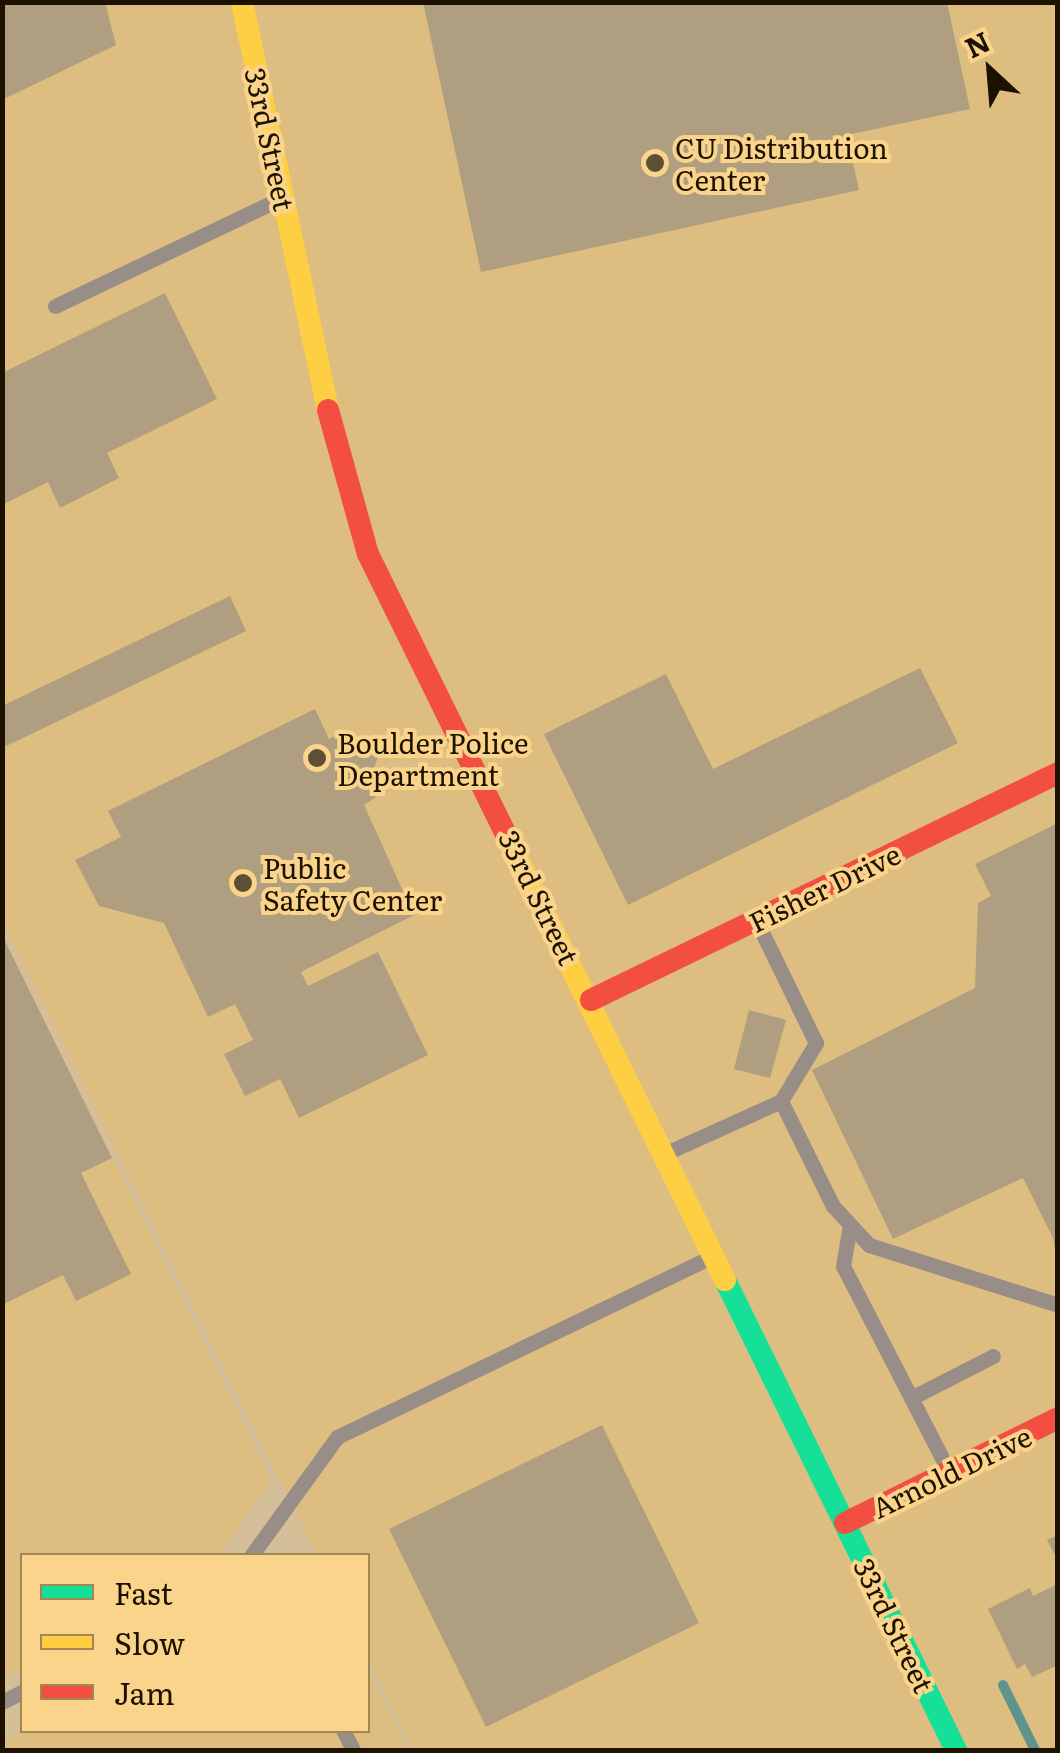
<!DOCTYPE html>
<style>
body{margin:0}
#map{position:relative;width:1060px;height:1753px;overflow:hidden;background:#d4bf98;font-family:Literata,serif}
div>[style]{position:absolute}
.built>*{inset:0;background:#debe80}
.stream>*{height:10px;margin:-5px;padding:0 5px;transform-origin:5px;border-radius:5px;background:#5e948c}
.building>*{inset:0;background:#af9e7f}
.lane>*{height:15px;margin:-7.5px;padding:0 7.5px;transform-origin:7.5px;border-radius:7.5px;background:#988d87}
.fast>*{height:22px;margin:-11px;padding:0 11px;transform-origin:11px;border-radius:11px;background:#16e098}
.slow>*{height:22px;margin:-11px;padding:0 11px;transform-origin:11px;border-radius:11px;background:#ffcf43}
.jam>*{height:22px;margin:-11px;padding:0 11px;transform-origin:11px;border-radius:11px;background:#f24e42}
.dots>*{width:28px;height:28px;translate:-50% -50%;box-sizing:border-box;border:5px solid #fbd48c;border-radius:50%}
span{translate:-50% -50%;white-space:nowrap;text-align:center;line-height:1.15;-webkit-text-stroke:8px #fbd48c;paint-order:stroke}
.street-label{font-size:28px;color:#1d1200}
.poi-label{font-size:28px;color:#1d1200}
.left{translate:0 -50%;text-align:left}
.frame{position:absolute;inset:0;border:5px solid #1d1200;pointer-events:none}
.legend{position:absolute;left:20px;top:1553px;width:350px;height:180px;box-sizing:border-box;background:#fbd48c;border:2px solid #a28654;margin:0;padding:12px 18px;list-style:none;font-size:30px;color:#1d1200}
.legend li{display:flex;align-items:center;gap:20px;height:50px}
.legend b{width:50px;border:2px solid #a28654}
.north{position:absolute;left:940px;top:20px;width:100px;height:100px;-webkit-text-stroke:8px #fbd48c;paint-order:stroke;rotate:334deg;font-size:28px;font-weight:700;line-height:40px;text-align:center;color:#1d1200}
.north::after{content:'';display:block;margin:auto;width:35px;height:45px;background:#1d1200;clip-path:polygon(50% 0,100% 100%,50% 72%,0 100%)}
</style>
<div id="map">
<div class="built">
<div style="clip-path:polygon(3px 3px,1057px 3px,1057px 1750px,414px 1750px,368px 1657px,368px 1556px,317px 1555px,3px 923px)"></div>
<div style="clip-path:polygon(113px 1157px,271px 1480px,220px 1555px,22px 1556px,22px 1668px,3px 1678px,3px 1210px)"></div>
<div style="clip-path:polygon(368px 1669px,408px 1750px,3px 1750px,3px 1742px,26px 1731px,368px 1730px)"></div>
</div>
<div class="stream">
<div style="left:1003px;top:1685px;width:72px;rotate:63.8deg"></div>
</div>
<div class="building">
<div style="clip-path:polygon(2px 2px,105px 2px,116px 45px,4px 99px)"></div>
<div style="clip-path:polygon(423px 2px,947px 2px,970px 109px,847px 135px,859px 190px,481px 272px)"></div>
<div style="clip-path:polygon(165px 293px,217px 399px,107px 453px,119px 478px,60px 508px,48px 482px,2px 505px,2px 373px)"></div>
<div style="clip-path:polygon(230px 596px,246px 631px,2px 748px,2px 706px)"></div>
<div style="clip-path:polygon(920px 668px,958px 743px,628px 905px,544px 734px,666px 674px,713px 769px)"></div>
<div style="clip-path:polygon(315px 709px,329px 739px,345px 730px,353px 747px,378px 757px,369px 781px,376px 797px,364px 805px,414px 915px,301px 972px,308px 986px,378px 952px,428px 1055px,299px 1118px,280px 1079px,245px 1096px,224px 1054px,253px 1040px,235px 1004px,208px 1017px,164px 923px,99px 906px,75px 860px,121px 837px,108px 811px)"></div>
<div style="clip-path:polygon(1058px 823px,1058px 1265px,1053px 1238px,1023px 1178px,893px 1239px,812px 1070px,975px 988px,978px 903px,991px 896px,975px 864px)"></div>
<div style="clip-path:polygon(2px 935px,112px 1158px,81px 1173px,131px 1274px,76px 1301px,63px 1275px,2px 1305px)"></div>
<div style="clip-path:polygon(749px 1010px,786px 1020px,770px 1078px,734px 1069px)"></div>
<div style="clip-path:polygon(602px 1425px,699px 1623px,486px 1727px,389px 1529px)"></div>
<div style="clip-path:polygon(1058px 1535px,1058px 1561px,1047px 1540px)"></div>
<div style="clip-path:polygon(1058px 1584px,1058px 1665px,1032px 1677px,1025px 1664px,1017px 1669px,988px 1609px,1030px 1588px,1033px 1596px)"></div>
</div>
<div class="lane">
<div style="left:55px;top:306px;width:246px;rotate:-25.5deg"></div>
<div style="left:781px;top:1101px;width:117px;rotate:63.7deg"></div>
<div style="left:833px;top:1206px;width:53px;rotate:47.3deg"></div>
<div style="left:869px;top:1245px;width:198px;rotate:17.6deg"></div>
<div style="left:666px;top:1153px;width:126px;rotate:-24.3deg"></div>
<div style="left:781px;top:1101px;width:68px;rotate:-58.9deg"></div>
<div style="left:816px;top:1043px;width:132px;rotate:-116deg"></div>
<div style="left:850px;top:1225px;width:42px;rotate:99.7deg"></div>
<div style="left:843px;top:1266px;width:229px;rotate:62.7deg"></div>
<div style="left:911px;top:1398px;width:92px;rotate:-27.1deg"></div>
<div style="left:251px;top:1556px;width:147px;rotate:-54.1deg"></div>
<div style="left:337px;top:1437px;width:415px;rotate:-25.7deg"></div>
<div style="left:2px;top:1702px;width:22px;rotate:-27deg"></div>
<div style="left:343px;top:1730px;width:22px;rotate:63deg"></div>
</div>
<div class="fast">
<div style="left:725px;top:1280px;width:524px;rotate:63.83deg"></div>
</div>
<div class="slow">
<div style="left:242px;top:2px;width:417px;rotate:78.1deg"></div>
<div style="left:506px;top:835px;width:496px;rotate:63.8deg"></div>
</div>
<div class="jam">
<div style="left:328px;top:410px;width:149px;rotate:74.5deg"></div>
<div style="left:368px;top:554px;width:313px;rotate:63.8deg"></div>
<div style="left:591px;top:1000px;width:519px;rotate:-25.92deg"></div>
<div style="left:845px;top:1523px;width:237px;rotate:-26.2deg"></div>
</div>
<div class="dots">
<div style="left:655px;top:163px;background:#5d4f35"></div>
<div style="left:317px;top:758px;background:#5d4f35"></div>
<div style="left:243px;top:883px;background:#5d4f35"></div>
</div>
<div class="street-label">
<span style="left:271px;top:139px;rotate:78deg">33rd Street</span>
<span style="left:824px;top:887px;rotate:-26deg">Fisher Drive</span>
<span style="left:540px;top:897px;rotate:64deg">33rd Street</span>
<span style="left:951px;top:1471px;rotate:-26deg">Arnold Drive</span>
<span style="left:895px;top:1625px;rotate:64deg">33rd Street</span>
</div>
<div class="poi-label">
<span class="left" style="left:675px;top:163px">CU Distribution<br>Center</span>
<span class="left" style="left:337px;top:758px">Boulder Police<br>Department</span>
<span class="left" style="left:263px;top:883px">Public<br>Safety Center</span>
</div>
<div class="frame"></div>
<ul class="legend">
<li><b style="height:12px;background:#16e098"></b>Fast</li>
<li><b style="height:12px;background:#ffcf43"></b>Slow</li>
<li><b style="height:12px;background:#f24e42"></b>Jam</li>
</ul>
<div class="north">N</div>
</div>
